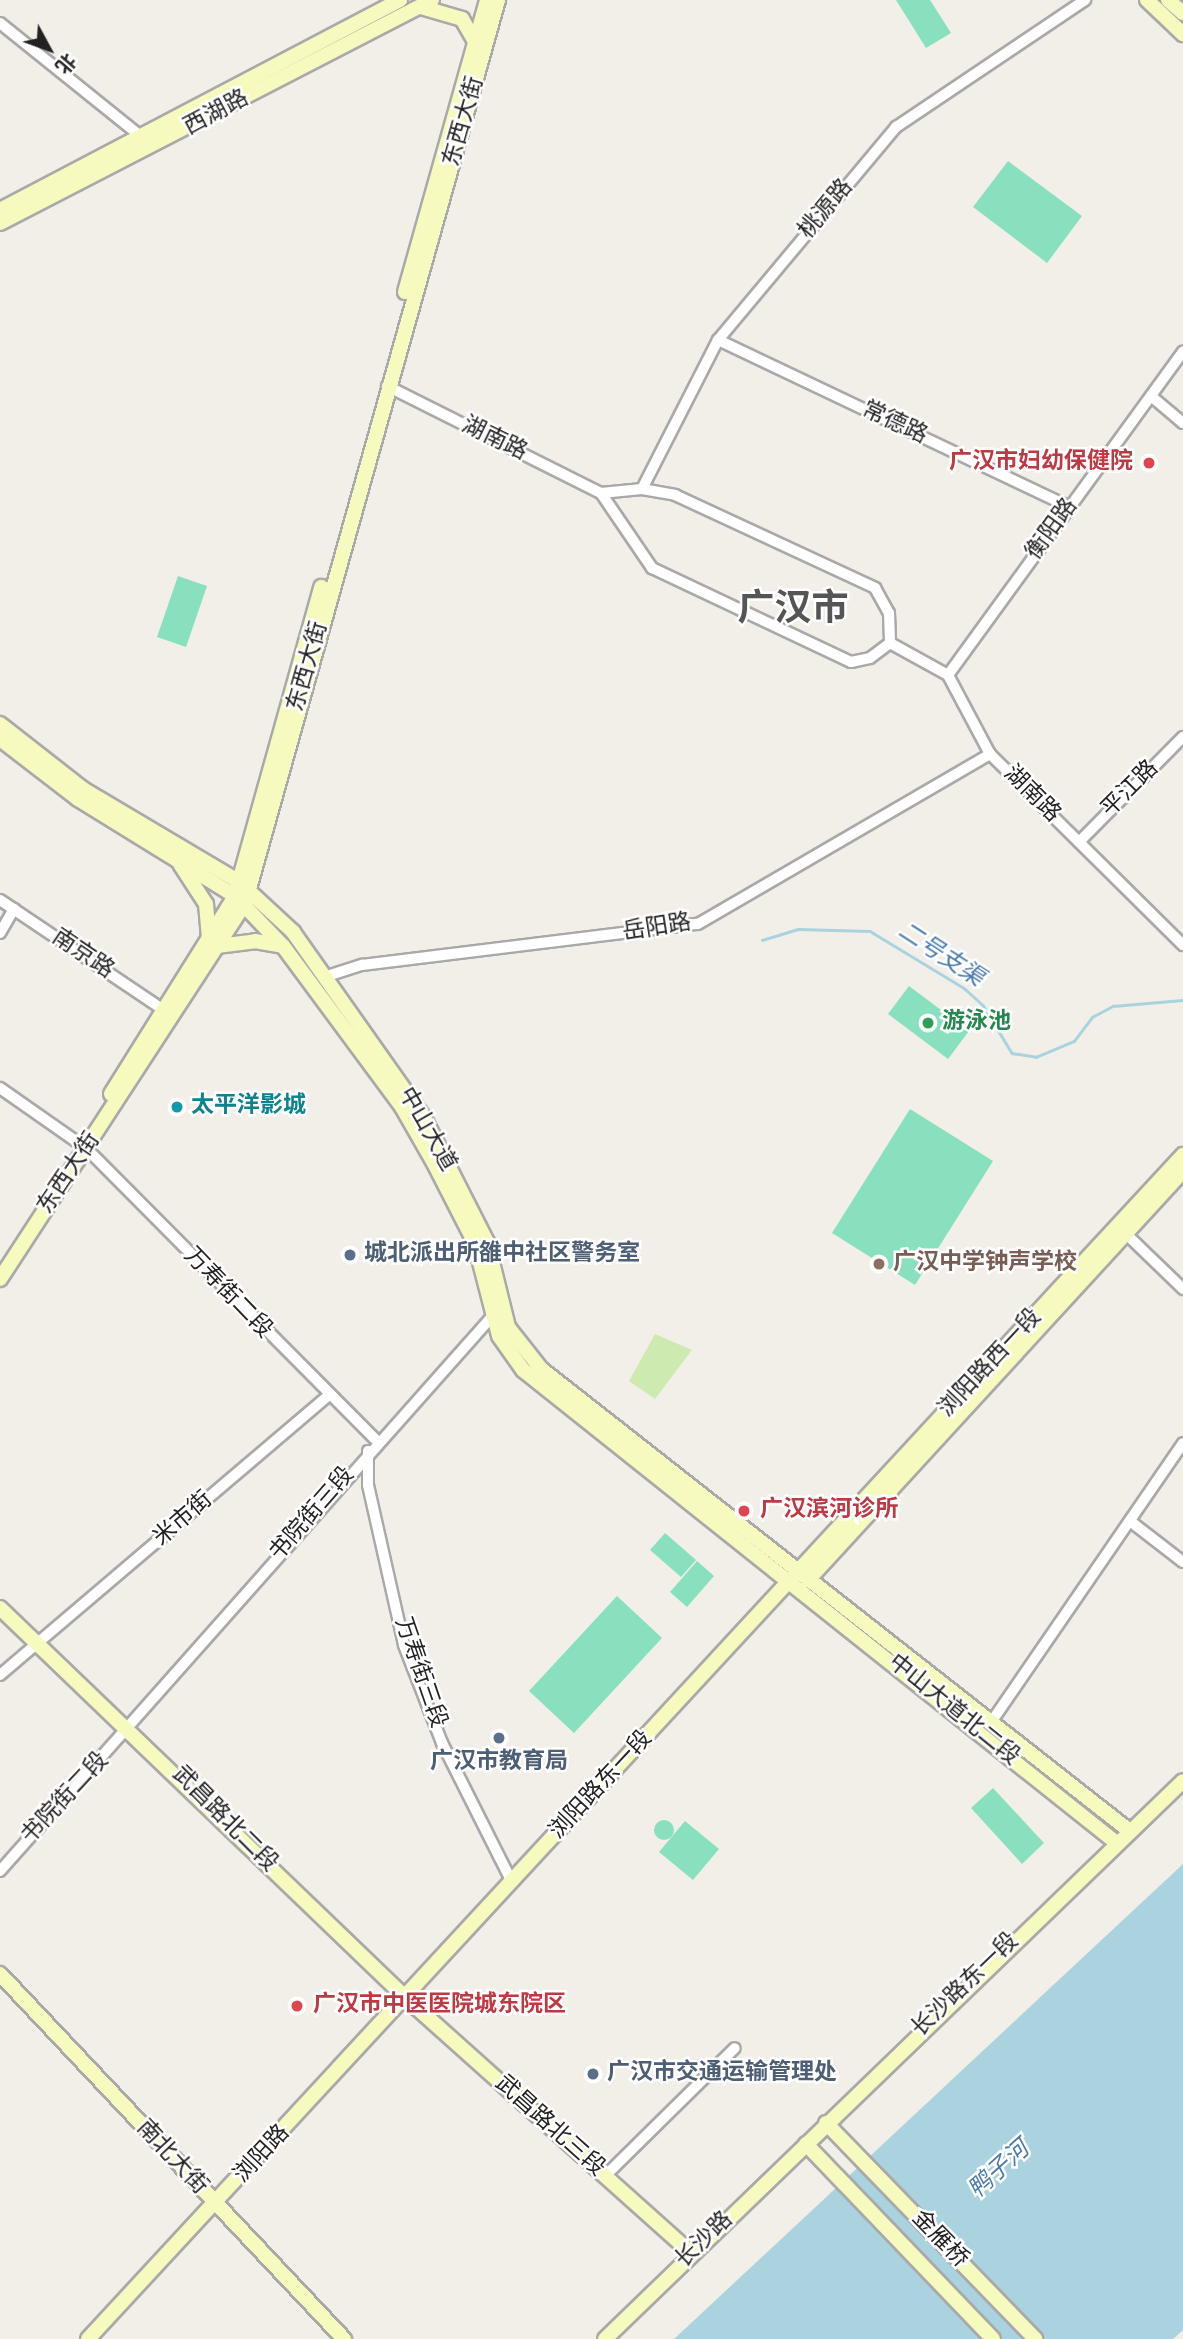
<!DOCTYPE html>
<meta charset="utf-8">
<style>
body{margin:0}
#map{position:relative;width:1183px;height:2339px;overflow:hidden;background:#f2efe9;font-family:Overpass,"Noto Sans SC",sans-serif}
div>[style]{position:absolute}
.grass>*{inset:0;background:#cdebb0}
.pitch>*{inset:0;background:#88e0be}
.round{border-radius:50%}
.water>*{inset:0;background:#aad3df}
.stream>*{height:2.5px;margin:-1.25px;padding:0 1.25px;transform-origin:1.25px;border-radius:1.25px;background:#aad3df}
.roads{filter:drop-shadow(2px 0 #a9a9a9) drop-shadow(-2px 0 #a9a9a9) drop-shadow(0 2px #a9a9a9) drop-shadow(0 -2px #a9a9a9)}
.street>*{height:10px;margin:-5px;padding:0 5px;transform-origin:5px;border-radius:5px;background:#fff}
.secondary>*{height:14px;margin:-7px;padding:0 7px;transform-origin:7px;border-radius:7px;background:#f7fabf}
.dots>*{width:19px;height:19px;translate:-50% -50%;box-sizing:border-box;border:4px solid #fff;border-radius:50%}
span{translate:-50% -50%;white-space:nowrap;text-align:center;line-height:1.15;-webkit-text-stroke:5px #fff;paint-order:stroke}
.street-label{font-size:23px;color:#222}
.health-label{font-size:23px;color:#be3a42;font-weight:700}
.right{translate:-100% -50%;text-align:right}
.left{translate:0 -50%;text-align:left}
.leisure-label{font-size:23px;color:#27864d;font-weight:700}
.culture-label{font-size:23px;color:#0d838f;font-weight:700}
.service-label{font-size:23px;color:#4e5e75;font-weight:700}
.education-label{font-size:23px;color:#785e54;font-weight:700}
.water-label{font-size:24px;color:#4a7aab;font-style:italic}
.town-label{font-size:37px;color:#555;font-weight:700}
.north{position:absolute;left:14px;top:14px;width:70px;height:70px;-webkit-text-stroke:5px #fff;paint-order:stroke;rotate:131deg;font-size:19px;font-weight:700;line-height:28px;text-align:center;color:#222}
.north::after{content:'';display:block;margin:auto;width:24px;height:32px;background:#222;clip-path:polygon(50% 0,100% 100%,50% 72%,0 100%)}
</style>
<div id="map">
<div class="grass">
<div style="clip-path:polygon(655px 1334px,692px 1350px,655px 1399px,629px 1381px)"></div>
</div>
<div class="pitch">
<div style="clip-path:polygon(896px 0,930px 0,951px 33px,926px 48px)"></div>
<div style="clip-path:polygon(1008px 161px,1082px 216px,1047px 263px,973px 207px)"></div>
<div style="clip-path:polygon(178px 576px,207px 586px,186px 647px,157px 637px)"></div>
<div style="clip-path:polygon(909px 986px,969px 1031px,948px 1059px,888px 1014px)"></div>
<div style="clip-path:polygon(910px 1109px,993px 1161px,915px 1285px,832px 1233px)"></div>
<div style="clip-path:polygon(665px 1533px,696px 1560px,681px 1577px,650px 1550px)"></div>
<div style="clip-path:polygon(697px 1561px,714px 1576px,687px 1607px,670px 1592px)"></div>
<div style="clip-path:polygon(617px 1596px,662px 1638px,574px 1733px,529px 1691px)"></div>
<div style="clip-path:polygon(993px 1788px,1044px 1843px,1022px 1864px,971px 1808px)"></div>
<div class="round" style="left:654px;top:1820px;width:20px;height:20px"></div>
<div style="clip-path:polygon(685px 1821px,719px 1849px,693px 1880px,659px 1852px)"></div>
</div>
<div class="water">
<div style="clip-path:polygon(1183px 1864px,1183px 2330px,1173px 2339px,674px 2339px)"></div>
</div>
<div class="stream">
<div style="left:762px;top:940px;width:38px;rotate:-17deg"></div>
<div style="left:798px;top:929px;width:72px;rotate:1.6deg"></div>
<div style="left:870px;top:931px;width:110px;rotate:31.2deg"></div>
<div style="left:964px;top:988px;width:25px;rotate:42deg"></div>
<div style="left:983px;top:1005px;width:56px;rotate:58.9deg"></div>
<div style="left:1012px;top:1053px;width:24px;rotate:9deg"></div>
<div style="left:1036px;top:1057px;width:41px;rotate:-22.8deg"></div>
<div style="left:1074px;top:1041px;width:30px;rotate:-53deg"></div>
<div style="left:1092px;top:1017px;width:24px;rotate:-28deg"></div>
<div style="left:1113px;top:1006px;width:70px;rotate:-4.9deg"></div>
</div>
<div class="roads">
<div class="street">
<div style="left:0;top:23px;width:184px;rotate:38.8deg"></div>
<div style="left:718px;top:340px;width:389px;rotate:25.4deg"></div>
<div style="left:387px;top:386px;width:239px;rotate:26.6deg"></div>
<div style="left:601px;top:493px;width:91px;rotate:55.8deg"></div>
<div style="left:652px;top:568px;width:220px;rotate:25.3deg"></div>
<div style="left:851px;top:662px;width:19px;rotate:-12deg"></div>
<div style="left:870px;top:658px;width:25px;rotate:-37deg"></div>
<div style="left:890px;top:643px;width:66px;rotate:28.9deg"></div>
<div style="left:948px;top:675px;width:89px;rotate:62deg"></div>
<div style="left:990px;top:754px;width:272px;rotate:44.7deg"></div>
<div style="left:1151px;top:396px;width:42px;rotate:40.2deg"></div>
<div style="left:642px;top:489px;width:167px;rotate:-63deg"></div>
<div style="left:718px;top:340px;width:278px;rotate:-50.1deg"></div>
<div style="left:896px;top:127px;width:228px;rotate:-33.9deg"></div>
<div style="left:601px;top:493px;width:41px;rotate:-5.6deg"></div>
<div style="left:642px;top:489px;width:34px;rotate:10deg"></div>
<div style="left:675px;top:495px;width:221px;rotate:24.9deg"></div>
<div style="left:875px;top:588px;width:29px;rotate:61deg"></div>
<div style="left:889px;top:613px;width:30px;rotate:88deg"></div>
<div style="left:948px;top:675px;width:400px;rotate:-54deg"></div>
<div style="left:1079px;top:842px;width:148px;rotate:-45.3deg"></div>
<div style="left:0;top:900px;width:197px;rotate:33.9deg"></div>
<div style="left:0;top:933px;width:28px;rotate:-60deg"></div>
<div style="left:324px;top:977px;width:40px;rotate:-18deg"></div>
<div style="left:362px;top:965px;width:338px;rotate:-7deg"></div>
<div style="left:698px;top:924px;width:338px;rotate:-30.2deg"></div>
<div style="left:0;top:1088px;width:106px;rotate:35deg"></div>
<div style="left:87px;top:1149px;width:412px;rotate:45.2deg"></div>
<div style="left:1122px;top:1230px;width:85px;rotate:44deg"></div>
<div style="left:368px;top:1451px;width:34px;rotate:90deg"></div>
<div style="left:368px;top:1485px;width:164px;rotate:77.3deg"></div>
<div style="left:404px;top:1645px;width:105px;rotate:68.8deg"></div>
<div style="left:442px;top:1743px;width:156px;rotate:63.3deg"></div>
<div style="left:1130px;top:1521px;width:67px;rotate:37.7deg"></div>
<div style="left:0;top:1675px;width:429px;rotate:-40.4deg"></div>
<div style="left:992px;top:1721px;width:337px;rotate:-55.5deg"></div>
<div style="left:0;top:1871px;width:747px;rotate:-48.42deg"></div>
<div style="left:605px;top:2176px;width:182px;rotate:-44.6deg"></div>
</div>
<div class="secondary">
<div style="left:1147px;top:0;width:50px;rotate:43.4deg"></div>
<div style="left:1168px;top:0;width:20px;rotate:41deg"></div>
<div style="left:421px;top:7px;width:43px;rotate:16.3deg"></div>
<div style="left:462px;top:19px;width:28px;rotate:60deg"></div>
<div style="left:0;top:210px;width:452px;rotate:-27.7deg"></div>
<div style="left:0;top:223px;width:486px;rotate:-27.3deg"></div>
<div style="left:405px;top:292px;width:303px;rotate:-74.3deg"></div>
<div style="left:0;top:724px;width:105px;rotate:38.1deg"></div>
<div style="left:83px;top:789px;width:180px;rotate:30.7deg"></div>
<div style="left:238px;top:881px;width:75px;rotate:42.8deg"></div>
<div style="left:293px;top:932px;width:228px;rotate:54.8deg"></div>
<div style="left:424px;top:1118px;width:139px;rotate:63.1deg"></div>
<div style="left:487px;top:1242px;width:88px;rotate:76.1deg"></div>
<div style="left:508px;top:1327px;width:53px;rotate:51.8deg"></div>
<div style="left:541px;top:1369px;width:745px;rotate:38.13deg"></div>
<div style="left:0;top:739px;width:98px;rotate:37.6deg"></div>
<div style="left:78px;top:799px;width:185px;rotate:31.7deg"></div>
<div style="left:235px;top:896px;width:69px;rotate:46.2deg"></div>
<div style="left:283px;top:946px;width:200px;rotate:53.5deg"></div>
<div style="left:402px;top:1107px;width:64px;rotate:60.3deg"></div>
<div style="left:434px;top:1163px;width:90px;rotate:62.9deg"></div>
<div style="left:475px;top:1243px;width:96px;rotate:75.5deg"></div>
<div style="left:499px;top:1336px;width:42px;rotate:54.8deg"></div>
<div style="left:523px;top:1370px;width:756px;rotate:38.55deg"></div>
<div style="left:180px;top:864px;width:48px;rotate:57deg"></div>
<div style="left:206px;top:904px;width:33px;rotate:85deg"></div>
<div style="left:217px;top:946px;width:38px;rotate:-7deg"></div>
<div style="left:255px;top:941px;width:28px;rotate:10deg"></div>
<div style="left:111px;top:1094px;width:234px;rotate:-57.9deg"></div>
<div style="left:235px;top:896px;width:321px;rotate:-74.4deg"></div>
<div style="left:0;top:1279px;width:449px;rotate:-56.9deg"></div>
<div style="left:245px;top:903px;width:938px;rotate:-74.35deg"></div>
<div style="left:808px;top:1580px;width:555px;rotate:-47.48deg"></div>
<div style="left:0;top:1608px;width:564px;rotate:43.85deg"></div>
<div style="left:407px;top:1999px;width:382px;rotate:41.8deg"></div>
<div style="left:0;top:1974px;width:502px;rotate:46.7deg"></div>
<div style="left:826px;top:2123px;width:301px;rotate:45.9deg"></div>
<div style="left:806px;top:2144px;width:270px;rotate:46.2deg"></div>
<div style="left:88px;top:2339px;width:1613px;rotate:-47.24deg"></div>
<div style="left:605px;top:2339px;width:803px;rotate:-43.99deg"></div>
</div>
</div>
<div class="dots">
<div style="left:1149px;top:463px;background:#e0444e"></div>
<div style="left:928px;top:1023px;background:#2e9e5b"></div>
<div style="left:177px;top:1107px;background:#0f9aa8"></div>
<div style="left:350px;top:1255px;background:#5c6f8a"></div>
<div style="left:879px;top:1264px;background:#8d6e63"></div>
<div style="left:744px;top:1511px;background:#e0444e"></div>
<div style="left:499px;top:1738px;background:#5c6f8a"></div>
<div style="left:297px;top:2006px;background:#e0444e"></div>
<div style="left:593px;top:2074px;background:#5c6f8a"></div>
</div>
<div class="street-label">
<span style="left:217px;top:114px;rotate:-28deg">西湖路</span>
<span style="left:465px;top:122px;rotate:-74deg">东西大街</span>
<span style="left:827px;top:210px;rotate:-50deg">桃源路</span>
<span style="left:894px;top:424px;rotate:25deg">常德路</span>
<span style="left:494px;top:440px;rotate:26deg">湖南路</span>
<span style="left:1053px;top:530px;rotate:-54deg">衡阳路</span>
<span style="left:309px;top:667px;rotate:-74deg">东西大街</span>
<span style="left:1131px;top:790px;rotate:-45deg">平江路</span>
<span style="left:1031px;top:795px;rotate:45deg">湖南路</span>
<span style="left:657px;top:929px;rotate:-9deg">岳阳路</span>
<span style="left:82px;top:955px;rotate:34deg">南京路</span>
<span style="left:426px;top:1130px;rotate:60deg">中山大道</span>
<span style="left:70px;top:1174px;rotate:-56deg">东西大街</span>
<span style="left:227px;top:1294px;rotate:46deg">万寿街二段</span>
<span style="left:991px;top:1364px;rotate:-47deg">浏阳路西一段</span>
<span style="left:313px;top:1515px;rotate:-49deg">书院街三段</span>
<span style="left:184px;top:1520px;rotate:-41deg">米市街</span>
<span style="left:419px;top:1673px;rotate:71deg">万寿街三段</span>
<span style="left:953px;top:1711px;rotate:39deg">中山大道北二段</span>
<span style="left:602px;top:1786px;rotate:-47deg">浏阳路东一段</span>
<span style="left:66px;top:1799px;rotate:-47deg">书院街二段</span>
<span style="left:224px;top:1820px;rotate:45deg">武昌路北二段</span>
<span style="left:966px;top:1986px;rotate:-44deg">长沙路东一段</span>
<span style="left:549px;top:2127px;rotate:42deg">武昌路北三段</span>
<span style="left:263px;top:2155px;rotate:-47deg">浏阳路</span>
<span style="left:171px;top:2158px;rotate:47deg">南北大街</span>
<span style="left:939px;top:2240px;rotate:46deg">金雁桥</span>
<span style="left:705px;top:2241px;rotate:-44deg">长沙路</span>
</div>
<div class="health-label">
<span class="right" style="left:1133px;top:463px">广汉市妇幼保健院</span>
<span class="left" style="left:760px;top:1511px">广汉滨河诊所</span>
<span class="left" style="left:313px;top:2006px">广汉市中医医院城东院区</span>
</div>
<div class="leisure-label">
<span class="left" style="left:942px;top:1023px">游泳池</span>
</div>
<div class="culture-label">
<span class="left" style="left:191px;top:1107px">太平洋影城</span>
</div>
<div class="service-label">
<span class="left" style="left:364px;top:1255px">城北派出所雒中社区警务室</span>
<span style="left:499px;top:1763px">广汉市教育局</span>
<span class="left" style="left:607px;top:2074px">广汉市交通运输管理处</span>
</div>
<div class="education-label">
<span class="left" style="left:893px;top:1264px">广汉中学钟声学校</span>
</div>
<div class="water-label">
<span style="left:940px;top:956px;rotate:33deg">二号支渠</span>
<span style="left:1000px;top:2171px;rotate:-42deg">鸭子河</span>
</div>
<div class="town-label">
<span style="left:793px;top:611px">广汉市</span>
</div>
<div class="north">北</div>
</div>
